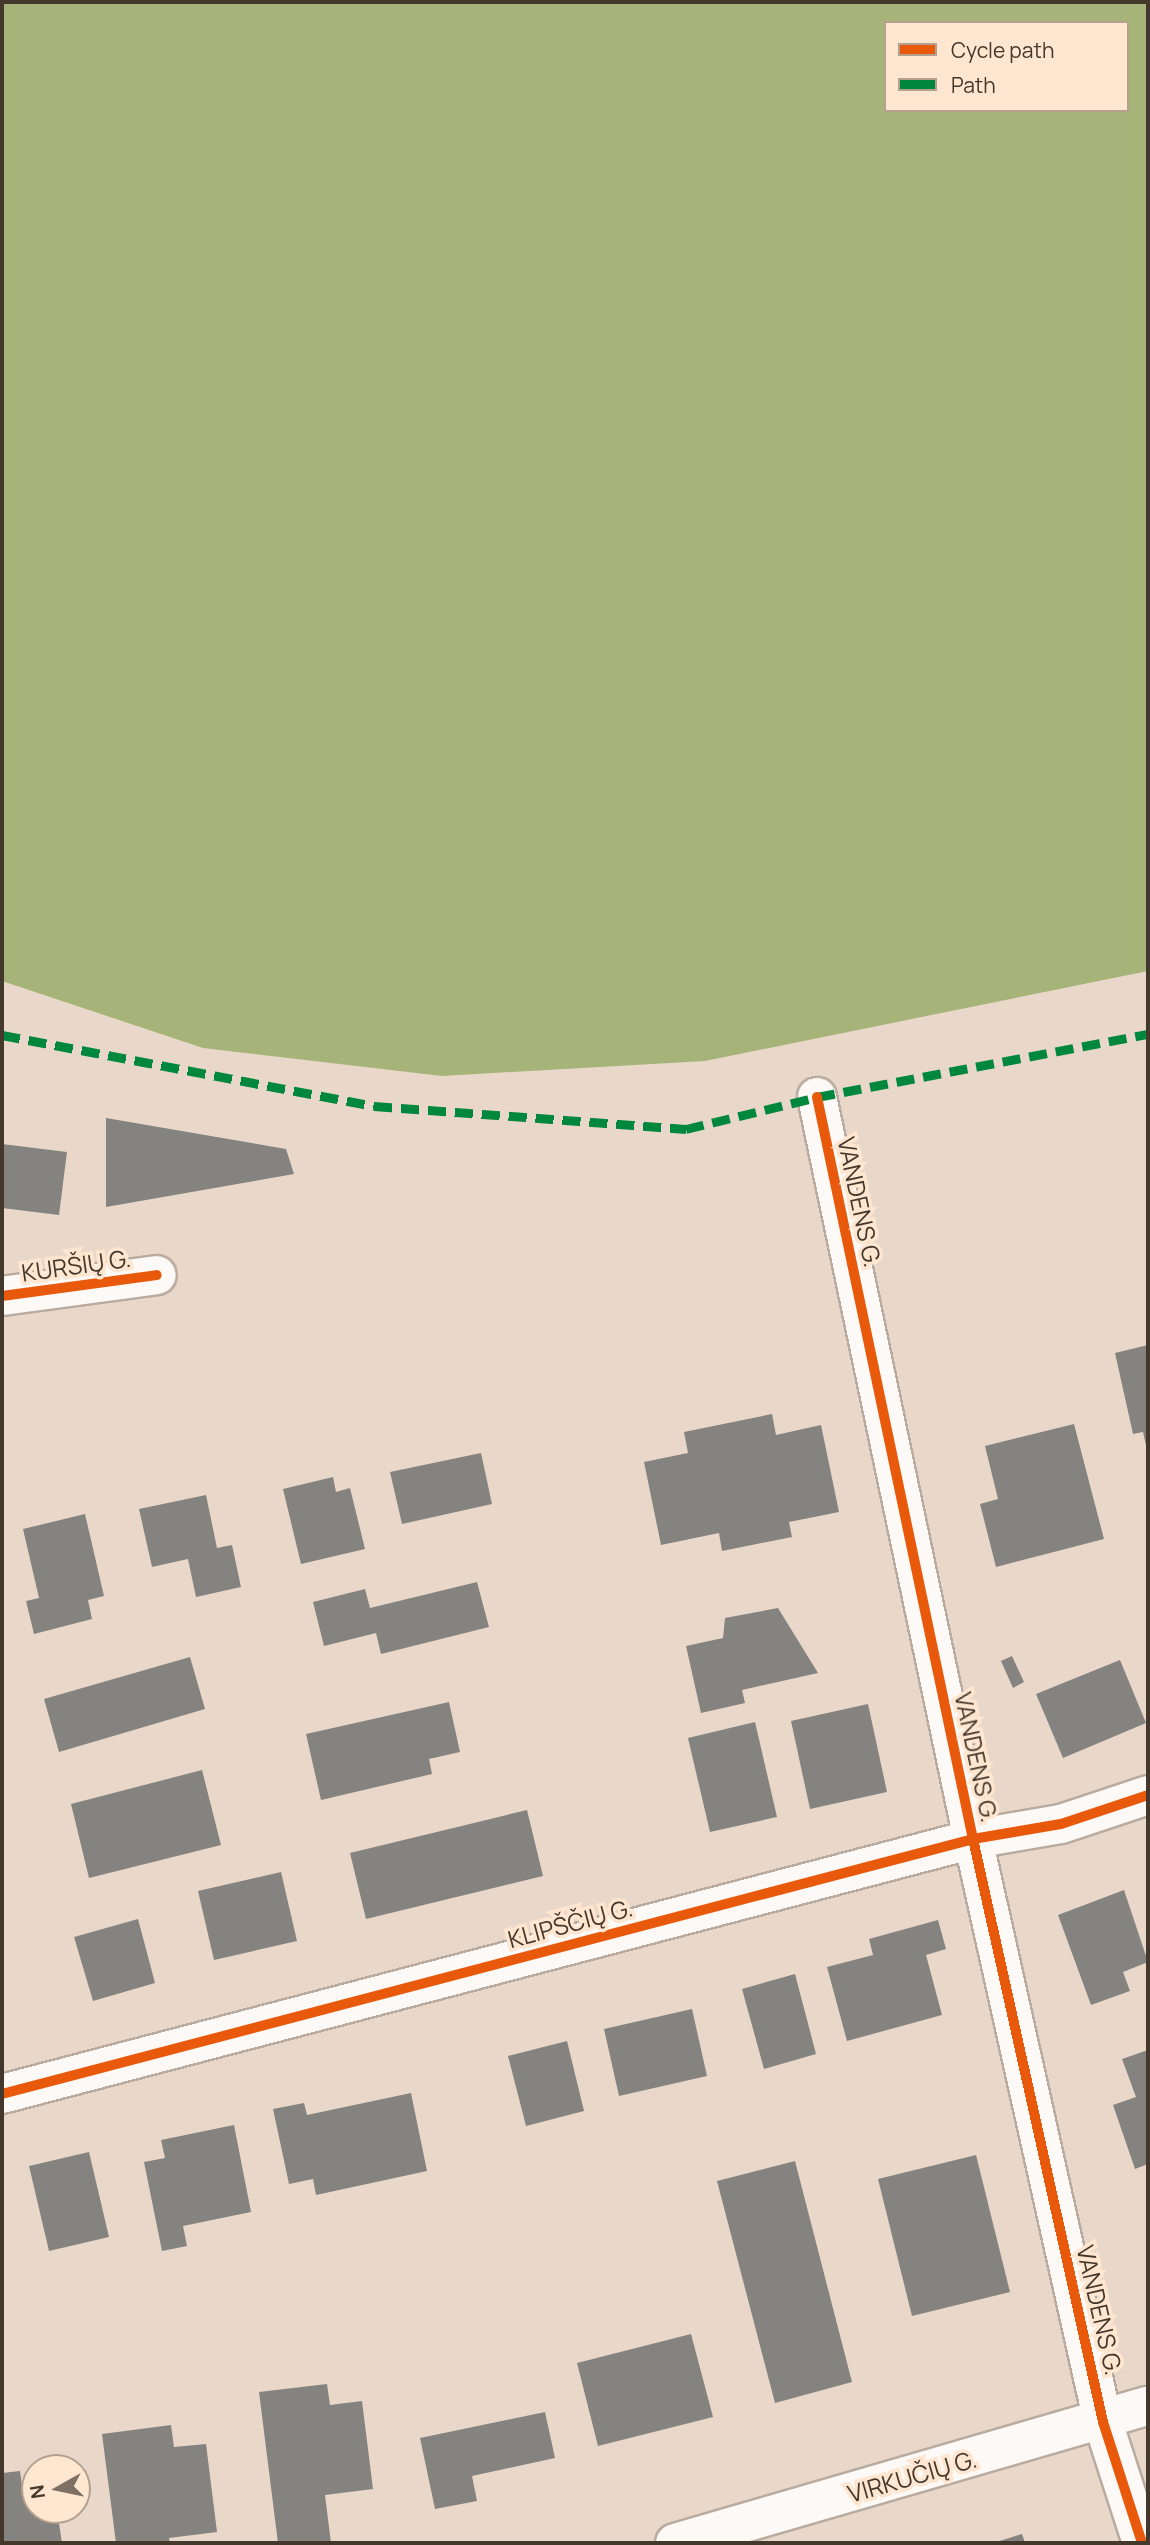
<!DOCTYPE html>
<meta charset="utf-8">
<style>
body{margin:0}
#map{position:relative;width:1150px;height:2545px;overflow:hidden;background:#e9d8c9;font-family:Manrope,sans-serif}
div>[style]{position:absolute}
.water>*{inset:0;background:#a7b479}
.building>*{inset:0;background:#858380}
.roads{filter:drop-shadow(2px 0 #b9aba0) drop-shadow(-2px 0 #b9aba0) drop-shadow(0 2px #b9aba0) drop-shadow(0 -2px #b9aba0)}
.street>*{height:38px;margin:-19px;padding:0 19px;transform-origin:19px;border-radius:19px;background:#fcf9f7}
.quiet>*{height:9px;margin-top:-4.5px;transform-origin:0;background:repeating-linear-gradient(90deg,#00873e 0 18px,transparent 0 27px)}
.cycleway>*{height:10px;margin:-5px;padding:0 5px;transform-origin:5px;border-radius:5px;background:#e8590c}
span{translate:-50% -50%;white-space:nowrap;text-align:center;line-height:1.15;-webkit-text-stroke:7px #ffe6d0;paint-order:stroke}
.street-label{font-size:24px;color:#44382d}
.frame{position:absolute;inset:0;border:4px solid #44382d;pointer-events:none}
.legend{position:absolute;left:884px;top:21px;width:245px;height:91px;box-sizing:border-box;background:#ffe6d0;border:2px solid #b4a08f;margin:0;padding:9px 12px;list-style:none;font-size:21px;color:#44382d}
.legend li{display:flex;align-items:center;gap:14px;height:35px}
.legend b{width:35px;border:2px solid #b4a08f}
.north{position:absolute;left:21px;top:2454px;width:70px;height:70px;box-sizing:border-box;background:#ffe6d0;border:2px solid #b4a08f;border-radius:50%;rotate:261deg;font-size:19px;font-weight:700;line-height:28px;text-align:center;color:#44382d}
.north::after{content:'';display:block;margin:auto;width:24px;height:32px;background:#7e7064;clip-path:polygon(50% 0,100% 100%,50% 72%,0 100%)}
</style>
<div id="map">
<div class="water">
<div style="clip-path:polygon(evenodd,2px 2px,1148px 2px,1148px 971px,705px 1061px,442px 1076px,203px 1048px,2px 981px,2px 2px,886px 23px,1127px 23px,1127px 110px,886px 110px,886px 23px)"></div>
</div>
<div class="building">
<div style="clip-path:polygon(106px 1118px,286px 1149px,294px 1174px,106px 1207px)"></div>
<div style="clip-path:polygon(2px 1144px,67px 1152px,59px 1215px,2px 1208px)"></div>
<div style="clip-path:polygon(1148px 1345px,1148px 1450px,1147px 1450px,1143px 1432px,1133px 1434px,1115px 1353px)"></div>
<div style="clip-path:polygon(772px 1414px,776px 1435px,821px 1425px,839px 1512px,789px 1522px,792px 1537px,722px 1551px,719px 1533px,661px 1545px,644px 1462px,688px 1453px,684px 1432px)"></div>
<div style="clip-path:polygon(1074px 1424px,1104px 1539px,996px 1567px,980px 1504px,998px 1499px,985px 1446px)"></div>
<div style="clip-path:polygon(481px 1453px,492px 1504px,402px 1524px,390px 1472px)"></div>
<div style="clip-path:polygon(333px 1477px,336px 1492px,350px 1488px,365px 1549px,301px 1564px,283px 1489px)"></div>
<div style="clip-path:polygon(206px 1495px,217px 1548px,232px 1545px,241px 1587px,196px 1597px,188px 1559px,152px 1567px,139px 1509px)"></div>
<div style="clip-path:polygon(85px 1514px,104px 1596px,88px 1600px,92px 1619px,34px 1634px,26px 1601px,39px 1598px,23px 1529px)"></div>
<div style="clip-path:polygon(477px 1582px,489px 1627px,381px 1654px,376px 1633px,324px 1646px,313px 1602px,365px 1589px,370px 1608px)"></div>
<div style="clip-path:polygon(778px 1608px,818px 1673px,742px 1690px,745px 1703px,701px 1713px,686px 1646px,723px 1638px,725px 1618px)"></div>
<div style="clip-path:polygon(1012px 1656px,1024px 1682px,1013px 1688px,1001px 1661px)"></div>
<div style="clip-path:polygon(190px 1657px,205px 1709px,59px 1752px,44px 1699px)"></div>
<div style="clip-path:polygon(1120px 1660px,1146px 1723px,1063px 1758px,1036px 1694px)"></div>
<div style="clip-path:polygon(449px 1702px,460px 1752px,429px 1759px,432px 1774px,321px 1800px,306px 1734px)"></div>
<div style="clip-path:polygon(868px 1704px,887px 1792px,810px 1809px,791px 1721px)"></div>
<div style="clip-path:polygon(755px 1722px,777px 1817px,710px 1832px,688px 1738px)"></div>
<div style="clip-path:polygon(202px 1770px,221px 1845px,89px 1878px,71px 1804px)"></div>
<div style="clip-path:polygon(527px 1810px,543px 1876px,366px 1919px,350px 1853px)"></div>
<div style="clip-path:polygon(281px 1872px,297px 1941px,214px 1960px,198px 1891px)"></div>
<div style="clip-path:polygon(1124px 1890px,1148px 1962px,1123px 1972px,1130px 1991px,1091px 2005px,1058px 1915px)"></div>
<div style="clip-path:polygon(138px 1919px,155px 1983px,93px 2001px,74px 1937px)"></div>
<div style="clip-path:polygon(938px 1920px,946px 1949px,926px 1955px,942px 2015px,847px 2041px,827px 1967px,873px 1955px,869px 1939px)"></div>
<div style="clip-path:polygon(795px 1974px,816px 2054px,764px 2069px,742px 1989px)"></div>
<div style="clip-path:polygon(692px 2009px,707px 2076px,619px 2096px,604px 2029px)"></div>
<div style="clip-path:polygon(567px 2041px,584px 2111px,526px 2126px,508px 2056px)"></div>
<div style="clip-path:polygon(1148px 2050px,1148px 2164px,1135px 2169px,1113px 2105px,1136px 2097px,1122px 2059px)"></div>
<div style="clip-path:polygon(411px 2093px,427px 2171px,316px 2195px,313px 2179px,289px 2184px,273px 2109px,304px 2103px,307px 2115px)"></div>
<div style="clip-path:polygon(234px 2125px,251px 2212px,183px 2226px,187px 2246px,162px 2251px,144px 2162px,165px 2158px,161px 2140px)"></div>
<div style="clip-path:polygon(89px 2152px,109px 2237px,49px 2251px,29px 2166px)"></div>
<div style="clip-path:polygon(976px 2155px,1010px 2292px,912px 2316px,878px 2179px)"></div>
<div style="clip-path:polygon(795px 2161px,852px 2382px,775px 2403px,717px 2181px)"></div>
<div style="clip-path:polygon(691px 2334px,713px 2417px,598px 2446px,577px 2363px)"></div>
<div style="clip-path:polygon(327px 2384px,330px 2405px,362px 2401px,373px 2489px,325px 2495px,331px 2543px,278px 2543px,259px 2392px)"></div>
<div style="clip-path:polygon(545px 2412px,555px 2458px,472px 2476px,477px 2501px,435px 2509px,420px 2438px)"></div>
<div style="clip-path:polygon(171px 2425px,174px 2447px,206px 2444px,217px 2532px,169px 2538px,170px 2543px,116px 2543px,102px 2434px)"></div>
<div style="clip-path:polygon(20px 2471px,23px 2493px,35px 2491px,35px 2510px,57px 2510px,62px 2543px,2px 2543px,2px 2473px)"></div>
<div style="clip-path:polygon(1022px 2534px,1025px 2543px,993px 2543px)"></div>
</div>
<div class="roads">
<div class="street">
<div style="left:817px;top:1097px;width:758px;rotate:78.13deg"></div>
<div style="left:973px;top:1839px;width:597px;rotate:77.43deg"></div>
<div style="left:1103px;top:2422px;width:127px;rotate:72.1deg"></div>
<div style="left:2px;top:1296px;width:156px;rotate:-7.7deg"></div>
<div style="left:2px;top:2094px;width:1004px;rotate:-14.71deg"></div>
<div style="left:973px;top:1839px;width:89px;rotate:-9.7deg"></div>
<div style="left:1061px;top:1824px;width:92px;rotate:-18.4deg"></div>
<div style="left:675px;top:2543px;width:492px;rotate:-16.2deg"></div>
</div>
</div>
<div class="quiet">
<div style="left:2px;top:1035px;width:379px;rotate:10.8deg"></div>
<div style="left:374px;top:1106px;width:313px;rotate:4.2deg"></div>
<div style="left:686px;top:1129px;width:135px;rotate:-13.7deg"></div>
<div style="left:817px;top:1097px;width:337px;rotate:-10.8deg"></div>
</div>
<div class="cycleway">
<div style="left:817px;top:1097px;width:758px;rotate:78.13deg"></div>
<div style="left:973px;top:1839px;width:597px;rotate:77.43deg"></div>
<div style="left:1103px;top:2422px;width:127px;rotate:72.1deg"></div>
<div style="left:2px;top:1296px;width:156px;rotate:-7.7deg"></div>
<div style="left:2px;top:2094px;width:1004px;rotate:-14.71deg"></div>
<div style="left:973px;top:1839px;width:89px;rotate:-9.7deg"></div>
<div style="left:1061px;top:1824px;width:92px;rotate:-18.4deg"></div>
</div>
<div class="street-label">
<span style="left:860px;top:1202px;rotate:78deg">VANDENS G.</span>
<span style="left:76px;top:1265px;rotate:-8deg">KURŠIŲ G.</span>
<span style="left:977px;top:1757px;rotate:78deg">VANDENS G.</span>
<span style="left:570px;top:1923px;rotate:-15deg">KLIPŠČIŲ G.</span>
<span style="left:1100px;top:2310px;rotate:77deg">VANDENS G.</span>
<span style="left:912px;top:2476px;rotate:-16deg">VIRKUČIŲ G.</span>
</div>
<div class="frame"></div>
<ul class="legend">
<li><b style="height:9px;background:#e8590c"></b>Cycle path</li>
<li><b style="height:9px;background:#00873e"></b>Path</li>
</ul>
<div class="north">N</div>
</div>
